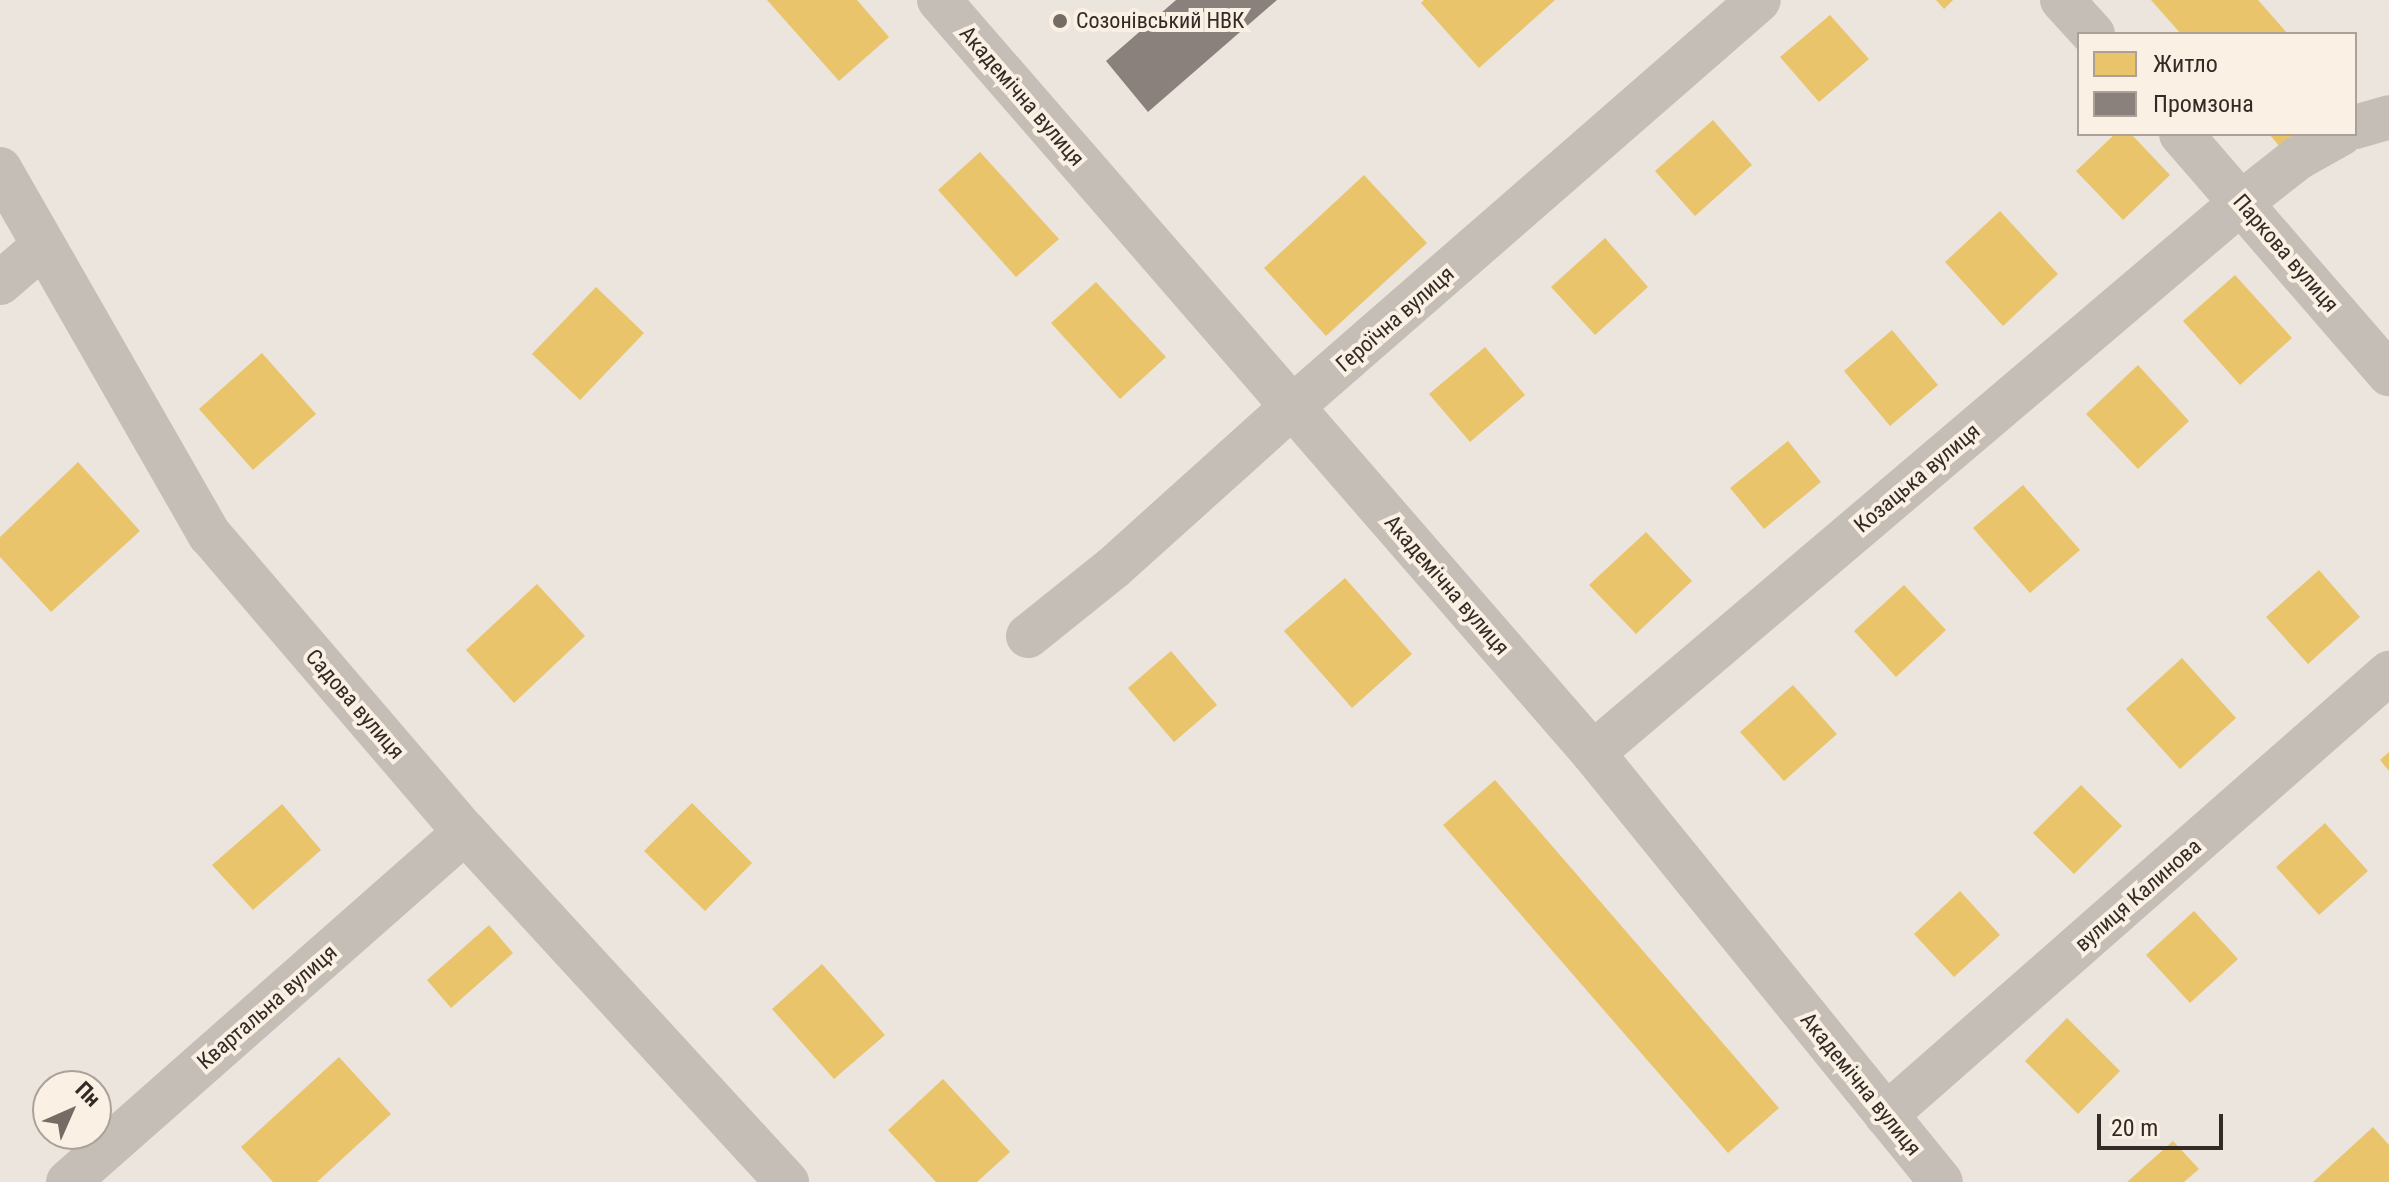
<!DOCTYPE html>
<meta charset="utf-8">
<style>
body{margin:0}
#map{position:relative;width:2389px;height:1182px;overflow:hidden;background:#ece5de;font-family:"Roboto Condensed",sans-serif}
div>[style]{position:absolute}
.homes>*{inset:0;background:#e9c46a}
.industry>*{inset:0;background:#8a817c}
.minor>*{height:44px;margin:-22px;padding:0 22px;transform-origin:22px;border-radius:22px;background:#c5beb7}
.dots>*{width:22px;height:22px;translate:-50% -50%;box-sizing:border-box;border:4px solid #faf0e4;border-radius:50%}
span{translate:-50% -50%;white-space:nowrap;text-align:center;line-height:1.15;-webkit-text-stroke:8px #faf0e4;paint-order:stroke}
.poi-label{font-size:22px;color:#352b26}
.left{translate:0 -50%;text-align:left}
.street-label{font-size:22px;color:#352b26}
.legend{position:absolute;left:2077px;top:32px;width:280px;height:104px;box-sizing:border-box;background:#faf0e4;border:2px solid #aba198;margin:0;padding:10px 14px;list-style:none;font-size:24px;color:#352b26}
.legend li{display:flex;align-items:center;gap:16px;height:40px}
.legend b{width:40px;border:2px solid #aba198}
.north{position:absolute;left:32px;top:1070px;width:80px;height:80px;box-sizing:border-box;background:#faf0e4;border:2px solid #aba198;border-radius:50%;rotate:45deg;font-size:22px;font-weight:700;line-height:32px;text-align:center;color:#352b26}
.north::after{content:'';display:block;margin:auto;width:28px;height:36px;background:#756c66;clip-path:polygon(50% 0,100% 100%,50% 72%,0 100%)}
.scale{position:absolute;left:2097px;top:1114px;width:126px;height:36px;box-sizing:border-box;border:4px solid #352b26;border-top:0;padding-left:10px;font-size:24px;line-height:28px;white-space:nowrap;color:#352b26;-webkit-text-stroke:6px #faf0e4;paint-order:stroke}
</style>
<div id="map">
<div class="homes">
<div style="clip-path:polygon(767px 0,857px 0,889px 37px,839px 81px)"></div>
<div style="clip-path:polygon(1424px 0,1555px 0,1479px 68px,1421px 3px)"></div>
<div style="clip-path:polygon(1936px 0,1953px 0,1944px 9px)"></div>
<div style="clip-path:polygon(2151px 0,2258px 0,2288px 34px,2181px 34px)"></div>
<div style="clip-path:polygon(1830px 15px,1869px 59px,1819px 102px,1780px 57px)"></div>
<div style="clip-path:polygon(1713px 120px,1752px 165px,1695px 216px,1655px 171px)"></div>
<div style="clip-path:polygon(2115px 134px,2131px 134px,2170px 175px,2123px 220px,2076px 171px)"></div>
<div style="clip-path:polygon(2269px 134px,2295px 134px,2280px 147px)"></div>
<div style="clip-path:polygon(980px 152px,1059px 239px,1016px 277px,938px 190px)"></div>
<div style="clip-path:polygon(1364px 175px,1427px 243px,1326px 336px,1264px 268px)"></div>
<div style="clip-path:polygon(2000px 211px,2058px 274px,2003px 326px,1945px 262px)"></div>
<div style="clip-path:polygon(1605px 238px,1648px 287px,1595px 335px,1551px 287px)"></div>
<div style="clip-path:polygon(2235px 275px,2292px 338px,2240px 385px,2183px 321px)"></div>
<div style="clip-path:polygon(1096px 282px,1166px 357px,1120px 399px,1051px 323px)"></div>
<div style="clip-path:polygon(596px 287px,644px 333px,580px 400px,532px 354px)"></div>
<div style="clip-path:polygon(1892px 330px,1938px 385px,1890px 426px,1844px 371px)"></div>
<div style="clip-path:polygon(1485px 347px,1525px 395px,1470px 442px,1429px 394px)"></div>
<div style="clip-path:polygon(262px 353px,316px 414px,253px 470px,199px 409px)"></div>
<div style="clip-path:polygon(2138px 365px,2189px 421px,2138px 469px,2086px 414px)"></div>
<div style="clip-path:polygon(1788px 441px,1821px 482px,1764px 529px,1730px 488px)"></div>
<div style="clip-path:polygon(78px 462px,140px 531px,51px 612px,0 557px,0 537px)"></div>
<div style="clip-path:polygon(2023px 485px,2080px 550px,2030px 593px,1973px 528px)"></div>
<div style="clip-path:polygon(1646px 532px,1692px 581px,1636px 634px,1589px 585px)"></div>
<div style="clip-path:polygon(2319px 570px,2360px 617px,2308px 664px,2266px 617px)"></div>
<div style="clip-path:polygon(1345px 578px,1412px 654px,1352px 708px,1284px 631px)"></div>
<div style="clip-path:polygon(537px 584px,585px 636px,514px 703px,466px 650px)"></div>
<div style="clip-path:polygon(1904px 585px,1946px 630px,1896px 677px,1854px 631px)"></div>
<div style="clip-path:polygon(1171px 651px,1217px 705px,1174px 742px,1128px 688px)"></div>
<div style="clip-path:polygon(2182px 658px,2236px 718px,2180px 769px,2126px 709px)"></div>
<div style="clip-path:polygon(1793px 685px,1837px 734px,1784px 781px,1740px 732px)"></div>
<div style="clip-path:polygon(2389px 752px,2389px 771px,2380px 760px)"></div>
<div style="clip-path:polygon(1495px 780px,1779px 1108px,1728px 1153px,1443px 825px)"></div>
<div style="clip-path:polygon(2081px 785px,2122px 826px,2074px 874px,2033px 833px)"></div>
<div style="clip-path:polygon(692px 803px,752px 863px,705px 911px,644px 851px)"></div>
<div style="clip-path:polygon(282px 804px,321px 850px,253px 910px,212px 865px)"></div>
<div style="clip-path:polygon(2325px 823px,2368px 871px,2319px 915px,2276px 867px)"></div>
<div style="clip-path:polygon(1960px 891px,2000px 935px,1954px 977px,1914px 934px)"></div>
<div style="clip-path:polygon(2194px 911px,2238px 959px,2190px 1003px,2146px 955px)"></div>
<div style="clip-path:polygon(489px 925px,513px 953px,451px 1008px,427px 980px)"></div>
<div style="clip-path:polygon(822px 964px,885px 1035px,834px 1079px,772px 1009px)"></div>
<div style="clip-path:polygon(2067px 1018px,2120px 1071px,2078px 1114px,2025px 1061px)"></div>
<div style="clip-path:polygon(339px 1057px,391px 1114px,317px 1182px,273px 1182px,241px 1147px)"></div>
<div style="clip-path:polygon(943px 1079px,1010px 1152px,977px 1182px,936px 1182px,888px 1130px)"></div>
<div style="clip-path:polygon(2373px 1127px,2389px 1145px,2389px 1182px,2313px 1182px)"></div>
<div style="clip-path:polygon(2173px 1141px,2199px 1169px,2184px 1182px,2127px 1182px)"></div>
</div>
<div class="industry">
<div style="clip-path:polygon(1176px 0,1277px 0,1148px 112px,1106px 61px)"></div>
</div>
<div class="minor">
<div style="left:939px;top:0;width:997px;rotate:49.02deg"></div>
<div style="left:1593px;top:753px;width:552px;rotate:50.95deg"></div>
<div style="left:2062px;top:0;width:46px;rotate:47.6deg"></div>
<div style="left:2355px;top:127px;width:35px;rotate:-16deg"></div>
<div style="left:2181px;top:134px;width:318px;rotate:49.1deg"></div>
<div style="left:0;top:169px;width:422px;rotate:60.2deg"></div>
<div style="left:210px;top:535px;width:391px;rotate:49.4deg"></div>
<div style="left:465px;top:832px;width:476px;rotate:47.4deg"></div>
<div style="left:0;top:283px;width:57px;rotate:-40.7deg"></div>
<div style="left:1028px;top:636px;width:109px;rotate:-38.7deg"></div>
<div style="left:1113px;top:568px;width:241px;rotate:-42deg"></div>
<div style="left:1292px;top:407px;width:619px;rotate:-41.07deg"></div>
<div style="left:1593px;top:753px;width:851px;rotate:-40.33deg"></div>
<div style="left:2242px;top:202px;width:71px;rotate:-38.2deg"></div>
<div style="left:2298px;top:158px;width:49px;rotate:-29.2deg"></div>
<div style="left:1886px;top:1115px;width:670px;rotate:-41.31deg"></div>
<div style="left:68px;top:1182px;width:529px;rotate:-41.4deg"></div>
</div>
<div class="dots">
<div style="left:1060px;top:21px;background:#756c66"></div>
</div>
<div class="poi-label">
<span class="left" style="left:1076px;top:21px">Созонівський НВК</span>
</div>
<div class="street-label">
<span style="left:1022px;top:96px;rotate:49deg">Академічна вулиця</span>
<span style="left:2286px;top:253px;rotate:49deg">Паркова вулиця</span>
<span style="left:1395px;top:319px;rotate:-41deg">Героїчна вулиця</span>
<span style="left:1917px;top:478px;rotate:-40deg">Козацька вулиця</span>
<span style="left:1447px;top:585px;rotate:49deg">Академічна вулиця</span>
<span style="left:355px;top:704px;rotate:49deg">Садова вулиця</span>
<span style="left:2138px;top:895px;rotate:-41deg">вулиця Калинова</span>
<span style="left:267px;top:1007px;rotate:-41deg">Квартальна вулиця</span>
<span style="left:1861px;top:1084px;rotate:51deg">Академічна вулиця</span>
</div>
<ul class="legend">
<li><b style="height:22px;background:#e9c46a"></b>Житло</li>
<li><b style="height:22px;background:#8a817c"></b>Промзона</li>
</ul>
<div class="north">Пн</div>
<div class="scale">20 m</div>
</div>
